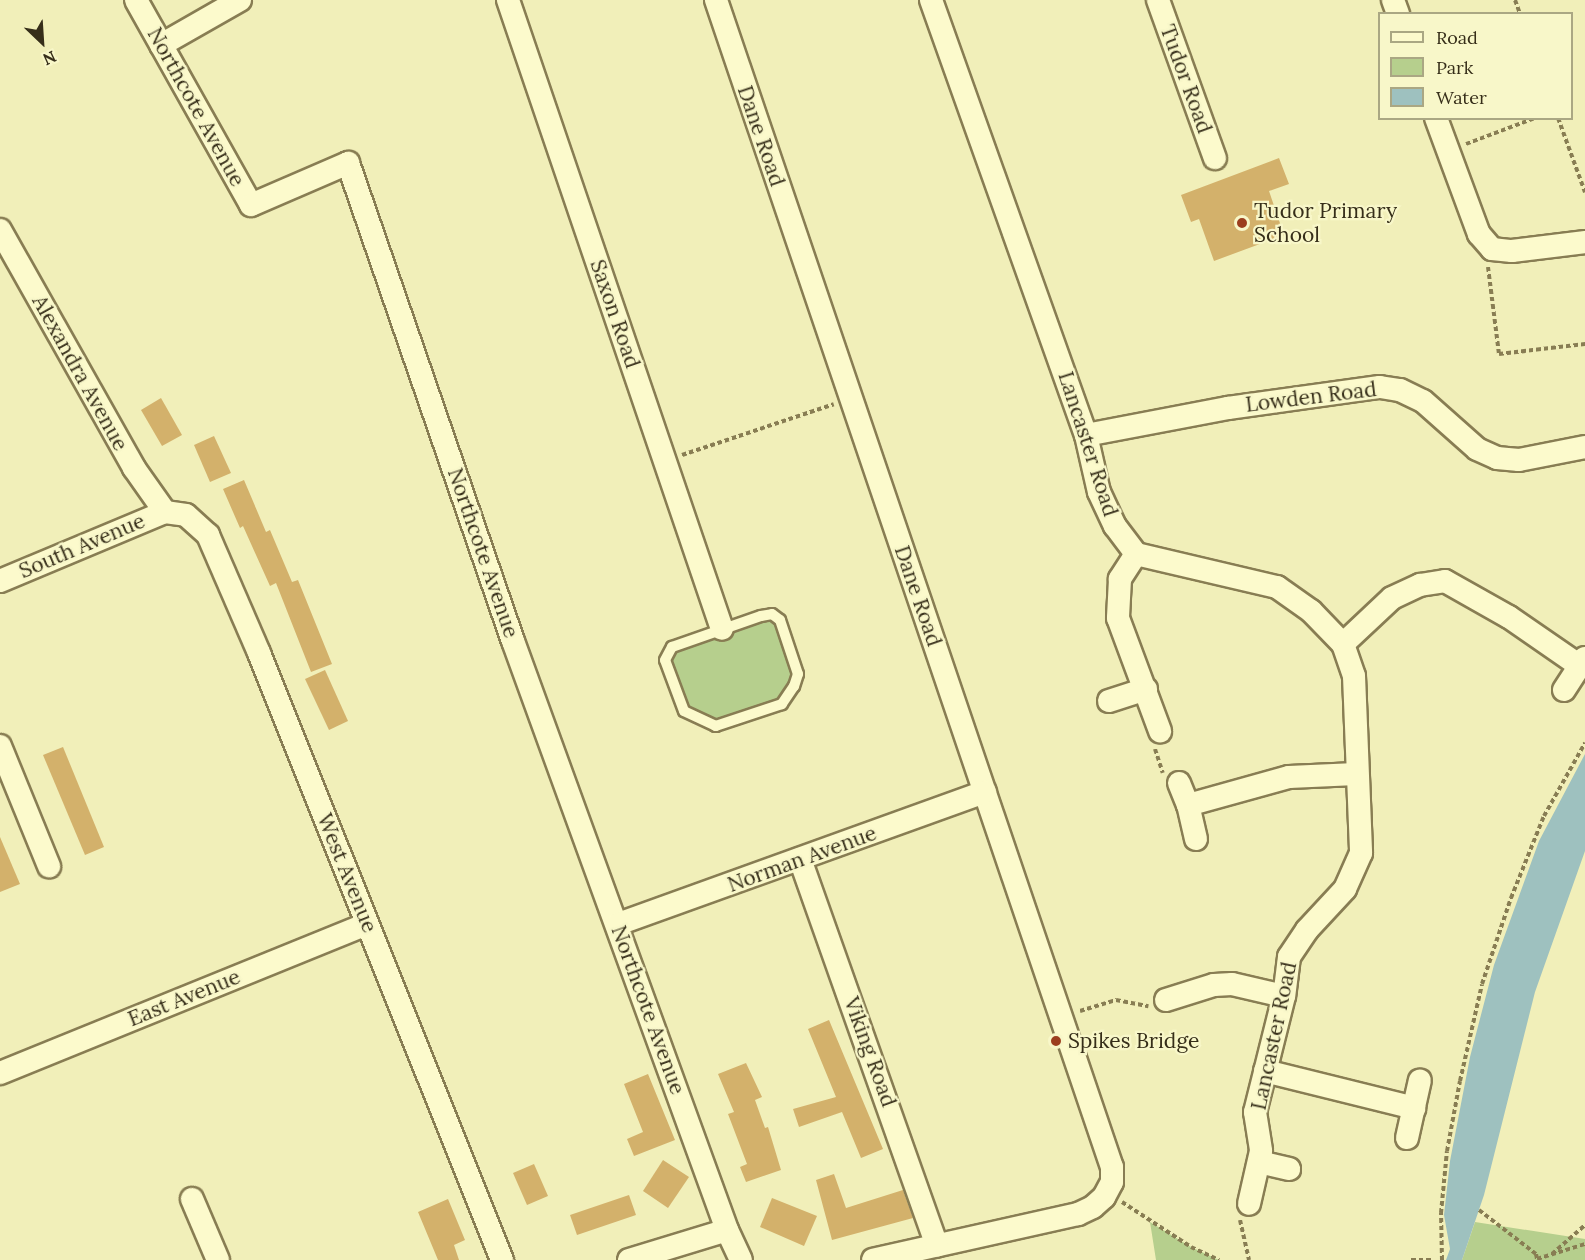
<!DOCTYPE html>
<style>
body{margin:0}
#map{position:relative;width:1585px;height:1260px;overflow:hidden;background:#f1efb9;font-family:Lora,serif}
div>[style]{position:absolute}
.green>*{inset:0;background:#b6cf8d}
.water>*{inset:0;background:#9ec1bf}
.building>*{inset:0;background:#d3b16b}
.path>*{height:4px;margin-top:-2px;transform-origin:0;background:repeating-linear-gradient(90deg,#887d53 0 4.5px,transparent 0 7.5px)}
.roads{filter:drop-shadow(2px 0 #887d53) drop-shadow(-2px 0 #887d53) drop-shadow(0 2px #887d53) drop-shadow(0 -2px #887d53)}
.service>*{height:10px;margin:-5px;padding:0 5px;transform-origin:5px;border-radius:5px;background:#fcfacc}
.minor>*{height:22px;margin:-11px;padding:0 11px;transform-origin:11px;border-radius:11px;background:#fcfacc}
.dots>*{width:16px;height:16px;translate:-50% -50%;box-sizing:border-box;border:3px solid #f8f7c9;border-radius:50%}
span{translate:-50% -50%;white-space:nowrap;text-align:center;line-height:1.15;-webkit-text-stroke:4.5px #f8f7c9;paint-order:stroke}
.street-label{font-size:21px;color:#362e19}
.poi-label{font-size:21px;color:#362e19}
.left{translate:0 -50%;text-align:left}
.legend{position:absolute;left:1378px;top:12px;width:195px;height:108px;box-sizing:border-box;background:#f8f7c9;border:2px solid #aaa783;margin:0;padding:8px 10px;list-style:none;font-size:18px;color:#362e19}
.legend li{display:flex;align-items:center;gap:12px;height:30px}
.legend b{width:30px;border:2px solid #aaa783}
.north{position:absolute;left:12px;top:12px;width:60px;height:60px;-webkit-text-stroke:4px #f8f7c9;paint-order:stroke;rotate:155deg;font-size:16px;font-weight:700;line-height:24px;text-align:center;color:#362e19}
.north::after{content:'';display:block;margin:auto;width:21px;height:27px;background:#362e19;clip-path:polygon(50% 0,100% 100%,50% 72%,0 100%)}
</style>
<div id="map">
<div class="green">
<div style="clip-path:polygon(767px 619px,777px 625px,793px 675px,782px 699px,718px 721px,689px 710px,671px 661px,674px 652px)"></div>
<div style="clip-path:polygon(1150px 1222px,1191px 1247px,1219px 1260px,1156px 1260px)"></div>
<div style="clip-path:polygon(1475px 1222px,1585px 1239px,1585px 1260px,1462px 1260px)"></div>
</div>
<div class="water">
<div style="clip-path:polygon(1585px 754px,1585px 851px,1535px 992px,1484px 1195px,1462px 1260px,1446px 1260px,1450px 1249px,1444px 1215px,1450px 1161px,1470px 1057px,1494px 965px,1539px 841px)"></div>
</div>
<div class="building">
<div style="clip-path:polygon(1279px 158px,1289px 184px,1269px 191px,1284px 235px,1214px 261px,1199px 219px,1191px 222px,1181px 195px)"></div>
<div style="clip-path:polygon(161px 398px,182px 435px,162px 446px,141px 410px)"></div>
<div style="clip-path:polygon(214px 436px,231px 473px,210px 482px,194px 445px)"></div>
<div style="clip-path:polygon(244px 480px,266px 532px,270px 530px,292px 582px,298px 580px,332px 664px,311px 672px,276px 583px,270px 586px,243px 526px,240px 528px,223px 489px)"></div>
<div style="clip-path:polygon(325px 670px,348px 721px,329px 730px,305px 679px)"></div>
<div style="clip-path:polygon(63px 747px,104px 847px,85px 855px,43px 755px)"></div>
<div style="clip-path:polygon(0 837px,20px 884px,0 892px)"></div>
<div style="clip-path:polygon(829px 1020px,883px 1149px,861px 1158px,842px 1112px,799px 1127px,793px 1109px,836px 1097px,808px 1029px)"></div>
<div style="clip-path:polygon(746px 1063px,762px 1097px,755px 1100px,765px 1128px,768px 1127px,781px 1170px,746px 1182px,740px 1167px,747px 1164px,728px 1114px,734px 1112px,718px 1074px)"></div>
<div style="clip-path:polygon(648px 1074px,675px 1140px,634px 1156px,627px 1139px,643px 1132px,624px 1084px)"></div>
<div style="clip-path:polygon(663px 1160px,689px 1177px,668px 1208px,643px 1191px)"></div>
<div style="clip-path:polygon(534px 1164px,548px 1196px,527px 1205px,513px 1173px)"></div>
<div style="clip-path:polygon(834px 1174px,846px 1208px,903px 1190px,913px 1218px,832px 1240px,816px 1180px)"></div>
<div style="clip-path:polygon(629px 1195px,636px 1215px,577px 1235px,570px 1215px)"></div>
<div style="clip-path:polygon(772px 1198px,817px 1216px,804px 1246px,760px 1227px)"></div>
<div style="clip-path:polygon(448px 1199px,465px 1240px,454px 1245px,459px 1260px,438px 1260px,418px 1212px)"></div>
</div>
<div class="path">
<div style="left:1515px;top:0;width:15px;rotate:70deg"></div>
<div style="left:1558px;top:118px;width:79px;rotate:70deg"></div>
<div style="left:1466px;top:144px;width:74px;rotate:-20.6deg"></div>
<div style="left:1488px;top:267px;width:88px;rotate:82.8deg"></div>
<div style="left:1499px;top:354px;width:87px;rotate:-6.6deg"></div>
<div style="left:682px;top:455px;width:160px;rotate:-18.5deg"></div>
<div style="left:1155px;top:749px;width:25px;rotate:72deg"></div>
<div style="left:1080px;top:1011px;width:38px;rotate:-17deg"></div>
<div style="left:1116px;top:1000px;width:33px;rotate:11deg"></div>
<div style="left:1122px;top:1202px;width:82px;rotate:33.1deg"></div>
<div style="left:1191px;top:1247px;width:31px;rotate:25deg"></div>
<div style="left:1479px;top:1210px;width:72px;rotate:37.7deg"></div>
<div style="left:1536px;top:1254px;width:5px;rotate:79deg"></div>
<div style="left:1240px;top:1220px;width:41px;rotate:77.3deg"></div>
<div style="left:1552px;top:1254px;width:44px;rotate:-41.3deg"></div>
<div style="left:1537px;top:1259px;width:50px;rotate:-17.4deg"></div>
<div style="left:1411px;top:1260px;width:22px"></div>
<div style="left:1442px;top:1260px;width:47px;rotate:-91.2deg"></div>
<div style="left:1441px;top:1213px;width:62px;rotate:-84.5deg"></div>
<div style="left:1447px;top:1151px;width:71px;rotate:-79.5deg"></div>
<div style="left:1460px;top:1081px;width:99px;rotate:-77.2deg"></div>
<div style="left:1482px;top:984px;width:91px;rotate:-71.4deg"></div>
<div style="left:1511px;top:898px;width:88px;rotate:-68.1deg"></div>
<div style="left:1544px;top:816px;width:84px;rotate:-60.7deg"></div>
</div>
<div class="roads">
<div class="service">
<div style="left:772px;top:614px;width:10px;rotate:37deg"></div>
<div style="left:780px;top:620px;width:57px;rotate:71.6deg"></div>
<div style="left:798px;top:674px;width:13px;rotate:108deg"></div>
<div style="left:794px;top:686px;width:22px;rotate:124deg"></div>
<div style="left:782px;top:704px;width:70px;rotate:161.6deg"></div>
<div style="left:716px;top:726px;width:35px;rotate:-155deg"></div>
<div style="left:684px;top:711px;width:54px;rotate:-110.4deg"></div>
<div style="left:665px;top:660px;width:15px;rotate:-62deg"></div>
<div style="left:672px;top:647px;width:94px;rotate:-19.2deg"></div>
<div style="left:761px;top:616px;width:11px;rotate:-10deg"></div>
</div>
<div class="minor">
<div style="left:136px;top:0;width:235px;rotate:60.7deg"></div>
<div style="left:251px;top:205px;width:106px;rotate:-23.4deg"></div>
<div style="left:348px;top:163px;width:506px;rotate:70.96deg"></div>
<div style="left:513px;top:641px;width:627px;rotate:70.03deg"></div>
<div style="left:727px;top:1230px;width:33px;rotate:65deg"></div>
<div style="left:508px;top:0;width:664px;rotate:71.21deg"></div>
<div style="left:716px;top:0;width:1232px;rotate:71.26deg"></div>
<div style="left:1112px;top:1167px;width:15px;rotate:90deg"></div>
<div style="left:1112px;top:1182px;width:17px;rotate:118deg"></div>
<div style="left:1104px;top:1197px;width:15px;rotate:138deg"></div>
<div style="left:1093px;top:1207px;width:17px;rotate:155deg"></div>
<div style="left:1078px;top:1214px;width:210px;rotate:167.4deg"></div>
<div style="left:931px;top:0;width:462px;rotate:70.4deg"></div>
<div style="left:1086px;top:435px;width:58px;rotate:77.2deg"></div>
<div style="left:1099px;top:492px;width:38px;rotate:65deg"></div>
<div style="left:1115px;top:526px;width:35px;rotate:53deg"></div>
<div style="left:1136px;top:554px;width:145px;rotate:13.2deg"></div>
<div style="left:1277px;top:587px;width:42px;rotate:35.2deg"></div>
<div style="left:1311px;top:611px;width:46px;rotate:45.9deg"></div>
<div style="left:1343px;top:644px;width:34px;rotate:71deg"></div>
<div style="left:1354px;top:676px;width:177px;rotate:87.7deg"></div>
<div style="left:1361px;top:853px;width:39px;rotate:114deg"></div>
<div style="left:1345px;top:889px;width:56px;rotate:132.8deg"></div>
<div style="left:1307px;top:930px;width:32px;rotate:124deg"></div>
<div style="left:1289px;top:957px;width:39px;rotate:97deg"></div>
<div style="left:1284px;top:996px;width:120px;rotate:104deg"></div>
<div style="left:1255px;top:1112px;width:39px;rotate:81deg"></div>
<div style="left:1261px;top:1151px;width:54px;rotate:102.8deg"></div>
<div style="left:1158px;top:0;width:168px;rotate:70.2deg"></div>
<div style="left:1393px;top:0;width:15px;rotate:70deg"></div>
<div style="left:161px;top:45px;width:91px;rotate:-29.7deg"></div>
<div style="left:1436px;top:118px;width:124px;rotate:69.7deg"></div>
<div style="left:1479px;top:234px;width:20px;rotate:49deg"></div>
<div style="left:1492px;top:249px;width:20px;rotate:6deg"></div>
<div style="left:1512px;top:251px;width:74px;rotate:-7deg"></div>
<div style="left:0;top:230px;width:273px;rotate:60.6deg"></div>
<div style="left:134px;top:468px;width:54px;rotate:54.8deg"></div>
<div style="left:1086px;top:435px;width:145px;rotate:-10.8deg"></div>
<div style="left:1228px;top:408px;width:153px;rotate:-7.9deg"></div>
<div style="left:1380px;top:387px;width:20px;rotate:9deg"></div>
<div style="left:1400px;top:390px;width:25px;rotate:26deg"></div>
<div style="left:1423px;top:401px;width:72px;rotate:41.6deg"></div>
<div style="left:1477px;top:449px;width:22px;rotate:24deg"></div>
<div style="left:1497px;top:458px;width:22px;rotate:5deg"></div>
<div style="left:1519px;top:460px;width:67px;rotate:-11.1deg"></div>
<div style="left:1136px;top:554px;width:30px;rotate:123deg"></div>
<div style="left:1120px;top:579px;width:39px;rotate:93deg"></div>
<div style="left:1118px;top:618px;width:121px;rotate:69.6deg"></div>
<div style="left:0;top:581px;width:179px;rotate:-22.7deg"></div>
<div style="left:165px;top:512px;width:21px;rotate:8deg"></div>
<div style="left:186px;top:515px;width:30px;rotate:42deg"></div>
<div style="left:208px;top:535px;width:129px;rotate:66.6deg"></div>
<div style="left:259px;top:653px;width:654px;rotate:68.18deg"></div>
<div style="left:1343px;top:644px;width:67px;rotate:-43.2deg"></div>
<div style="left:1392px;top:598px;width:31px;rotate:-25deg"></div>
<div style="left:1420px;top:585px;width:25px;rotate:-9deg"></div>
<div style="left:1445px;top:581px;width:73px;rotate:29.4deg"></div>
<div style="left:1509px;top:617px;width:86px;rotate:34.6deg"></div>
<div style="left:1564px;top:690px;width:38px;rotate:-57deg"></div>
<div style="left:1109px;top:701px;width:39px;rotate:-18deg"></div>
<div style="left:0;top:746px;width:130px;rotate:67.8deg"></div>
<div style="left:1179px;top:783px;width:24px;rotate:68deg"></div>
<div style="left:1196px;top:839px;width:35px;rotate:-103deg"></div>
<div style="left:1188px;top:805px;width:105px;rotate:-15.5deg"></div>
<div style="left:1289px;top:777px;width:67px;rotate:-2.6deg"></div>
<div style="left:800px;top:859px;width:410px;rotate:70.5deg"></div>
<div style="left:618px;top:924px;width:390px;rotate:-19.8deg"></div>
<div style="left:1166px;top:1000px;width:50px;rotate:-17.4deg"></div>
<div style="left:1214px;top:985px;width:18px;rotate:-3deg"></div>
<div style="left:1232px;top:984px;width:53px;rotate:13deg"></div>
<div style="left:1265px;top:1071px;width:154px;rotate:13.9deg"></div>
<div style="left:0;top:1073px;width:396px;rotate:-22.1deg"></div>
<div style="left:1407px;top:1138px;width:59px;rotate:-77.4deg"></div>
<div style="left:1259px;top:1162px;width:31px;rotate:13deg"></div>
<div style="left:192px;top:1199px;width:66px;rotate:66.9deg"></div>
<div style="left:629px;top:1260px;width:102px;rotate:-17deg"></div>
</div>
</div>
<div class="dots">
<div style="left:1242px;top:223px;background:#9c3e1e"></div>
<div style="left:1056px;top:1041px;background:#9c3e1e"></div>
</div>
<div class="street-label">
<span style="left:1186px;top:79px;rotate:70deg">Tudor Road</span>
<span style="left:196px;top:107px;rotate:61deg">Northcote Avenue</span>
<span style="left:761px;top:136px;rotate:71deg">Dane Road</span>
<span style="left:615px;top:314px;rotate:71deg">Saxon Road</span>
<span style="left:80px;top:373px;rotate:61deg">Alexandra Avenue</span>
<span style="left:1311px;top:397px;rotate:-7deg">Lowden Road</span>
<span style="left:1088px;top:444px;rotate:72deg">Lancaster Road</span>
<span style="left:82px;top:546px;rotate:-23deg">South Avenue</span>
<span style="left:483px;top:553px;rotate:71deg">Northcote Avenue</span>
<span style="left:918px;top:596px;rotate:71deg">Dane Road</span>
<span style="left:802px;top:859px;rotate:-20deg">Norman Avenue</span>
<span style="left:347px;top:873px;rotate:68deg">West Avenue</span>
<span style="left:184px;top:998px;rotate:-22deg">East Avenue</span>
<span style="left:648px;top:1010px;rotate:70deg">Northcote Avenue</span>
<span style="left:1274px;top:1036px;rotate:-78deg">Lancaster Road</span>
<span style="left:870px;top:1052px;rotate:70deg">Viking Road</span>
</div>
<div class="poi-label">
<span class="left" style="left:1254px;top:223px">Tudor Primary<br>School</span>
<span class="left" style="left:1068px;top:1041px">Spikes Bridge</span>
</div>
<ul class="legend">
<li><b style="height:8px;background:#fcfacc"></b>Road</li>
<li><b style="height:16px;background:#b6cf8d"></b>Park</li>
<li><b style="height:16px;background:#9ec1bf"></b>Water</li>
</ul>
<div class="north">N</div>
</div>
